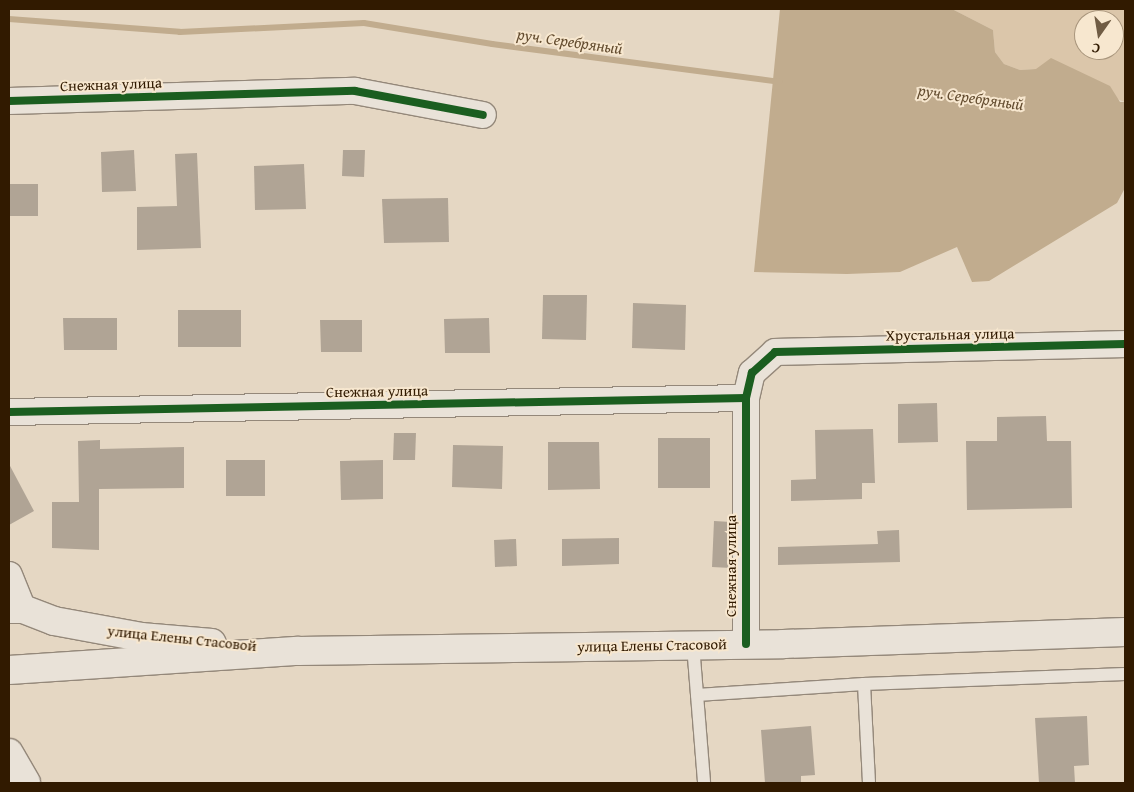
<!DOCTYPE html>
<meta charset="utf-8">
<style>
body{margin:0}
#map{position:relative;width:1134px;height:792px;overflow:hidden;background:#e5d7c3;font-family:"Gentium Book Plus",serif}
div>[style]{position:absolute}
.green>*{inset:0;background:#dbc6aa}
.water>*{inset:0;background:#c1ac8e}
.stream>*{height:6px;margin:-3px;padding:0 3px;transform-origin:3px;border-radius:3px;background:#c1ac8e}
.building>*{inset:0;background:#b0a495}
.roads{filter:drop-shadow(1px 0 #94887a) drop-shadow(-1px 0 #94887a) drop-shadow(0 1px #94887a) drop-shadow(0 -1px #94887a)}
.lane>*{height:12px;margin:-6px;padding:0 6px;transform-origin:6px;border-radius:6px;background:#e9e2d8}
.street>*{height:26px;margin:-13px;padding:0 13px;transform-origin:13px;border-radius:13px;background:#e9e2d8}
.secondary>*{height:28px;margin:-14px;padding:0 14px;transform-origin:14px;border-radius:14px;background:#e9e2d8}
.cycleway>*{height:8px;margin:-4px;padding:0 4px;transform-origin:4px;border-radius:4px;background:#1b5e20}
span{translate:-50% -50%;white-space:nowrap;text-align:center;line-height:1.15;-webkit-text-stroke:4px #f7e7cf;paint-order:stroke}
.street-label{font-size:15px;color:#311a00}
.water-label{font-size:16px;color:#644d30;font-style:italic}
.frame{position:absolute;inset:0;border:10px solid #311a00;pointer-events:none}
.north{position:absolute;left:1074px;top:10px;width:50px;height:50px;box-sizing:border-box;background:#f7e7cf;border:1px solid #a8957c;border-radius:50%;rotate:193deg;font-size:14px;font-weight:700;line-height:20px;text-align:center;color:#311a00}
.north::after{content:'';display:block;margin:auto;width:18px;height:22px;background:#705c44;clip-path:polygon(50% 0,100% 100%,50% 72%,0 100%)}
</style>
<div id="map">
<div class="green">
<div style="clip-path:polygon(evenodd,952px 9px,1125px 9px,1125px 102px,1036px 69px,1020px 70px,1004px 64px,995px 52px,993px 30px,952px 9px,1084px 20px,1114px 20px,1114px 50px,1084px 50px,1084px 20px)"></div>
</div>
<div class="water">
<div style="clip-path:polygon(780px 9px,952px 9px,993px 30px,995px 52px,1004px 64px,1020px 70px,1036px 69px,1051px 58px,1110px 86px,1120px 102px,1125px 102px,1125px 188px,1117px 203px,989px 281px,972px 282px,957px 247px,900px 272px,847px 274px,754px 272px)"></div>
</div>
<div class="stream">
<div style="left:9px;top:19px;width:171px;rotate:4.3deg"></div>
<div style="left:180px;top:32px;width:184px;rotate:-2.8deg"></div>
<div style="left:364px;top:23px;width:130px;rotate:9.3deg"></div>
<div style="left:492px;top:44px;width:290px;rotate:7.5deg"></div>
</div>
<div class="building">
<div style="clip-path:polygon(134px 150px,136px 191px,102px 192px,101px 152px)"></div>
<div style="clip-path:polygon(343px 150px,365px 150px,364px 177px,342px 176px)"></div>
<div style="clip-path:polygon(197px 153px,201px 248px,137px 250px,137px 207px,177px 206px,175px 154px)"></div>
<div style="clip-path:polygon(304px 164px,306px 209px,255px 210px,254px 166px)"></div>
<div style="clip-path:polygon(9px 184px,38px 184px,38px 216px,9px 216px)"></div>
<div style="clip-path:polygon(448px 198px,449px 242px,384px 243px,382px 199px)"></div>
<div style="clip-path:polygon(543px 295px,587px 295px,586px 340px,542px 339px)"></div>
<div style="clip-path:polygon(633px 303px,686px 305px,685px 350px,632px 348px)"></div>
<div style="clip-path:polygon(178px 310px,241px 310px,241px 347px,178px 347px)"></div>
<div style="clip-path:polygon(63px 318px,117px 318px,117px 350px,64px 350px)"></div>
<div style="clip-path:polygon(489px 318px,490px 353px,445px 353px,444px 319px)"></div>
<div style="clip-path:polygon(320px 320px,362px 320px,362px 352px,321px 352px)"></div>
<div style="clip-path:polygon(937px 403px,938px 442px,898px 443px,898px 404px)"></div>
<div style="clip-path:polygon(1046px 416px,1047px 441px,1071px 441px,1072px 508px,967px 510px,966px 441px,997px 441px,997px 417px)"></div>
<div style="clip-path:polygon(873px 429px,875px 483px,862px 483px,862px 499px,791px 501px,791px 480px,816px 479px,815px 430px)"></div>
<div style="clip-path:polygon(394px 433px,416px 433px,415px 460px,393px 460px)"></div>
<div style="clip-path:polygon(658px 438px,710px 438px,710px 488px,658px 488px)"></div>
<div style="clip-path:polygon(100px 440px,100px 449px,184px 447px,184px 488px,99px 489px,99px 550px,52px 548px,52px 502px,79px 502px,78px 441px)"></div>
<div style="clip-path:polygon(548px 442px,599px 442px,600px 489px,548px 490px)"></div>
<div style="clip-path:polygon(453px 445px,503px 446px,502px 489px,452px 487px)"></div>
<div style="clip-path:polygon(226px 460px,265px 460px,265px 496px,226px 496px)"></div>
<div style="clip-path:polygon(383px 460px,383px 499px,341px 500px,340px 461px)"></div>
<div style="clip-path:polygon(9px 464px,34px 511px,9px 525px)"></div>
<div style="clip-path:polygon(714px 521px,731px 522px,731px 568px,712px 567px)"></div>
<div style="clip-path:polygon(899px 530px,900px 562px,778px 565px,778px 547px,878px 544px,877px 531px)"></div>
<div style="clip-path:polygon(619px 538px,619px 564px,562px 566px,562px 539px)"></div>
<div style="clip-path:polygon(516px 539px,517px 566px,495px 567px,494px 540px)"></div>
<div style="clip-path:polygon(1087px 716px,1089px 765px,1074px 766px,1075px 783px,1039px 783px,1035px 718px)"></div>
<div style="clip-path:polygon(811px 726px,815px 775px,801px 776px,801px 783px,765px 783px,761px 730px)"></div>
</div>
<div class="roads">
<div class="lane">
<div style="left:693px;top:645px;width:138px;rotate:85.4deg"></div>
<div style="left:864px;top:684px;width:99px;rotate:87.1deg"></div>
<div style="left:697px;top:695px;width:167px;rotate:-3.8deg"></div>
<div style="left:864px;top:684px;width:261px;rotate:-2.2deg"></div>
</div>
<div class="street">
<div style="left:9px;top:101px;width:346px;rotate:-1.7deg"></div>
<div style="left:355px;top:91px;width:130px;rotate:10.6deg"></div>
<div style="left:9px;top:412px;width:737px;rotate:-1.09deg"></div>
<div style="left:9px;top:575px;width:37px;rotate:68deg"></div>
<div style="left:746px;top:644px;width:246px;rotate:-90deg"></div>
<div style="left:746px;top:398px;width:26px;rotate:-77deg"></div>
<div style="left:752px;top:373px;width:31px;rotate:-42deg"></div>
<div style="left:775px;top:352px;width:350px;rotate:-1.3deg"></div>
</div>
<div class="secondary">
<div style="left:9px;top:609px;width:14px"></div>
<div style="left:23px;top:609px;width:33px;rotate:21deg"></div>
<div style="left:54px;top:621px;width:88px;rotate:10.4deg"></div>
<div style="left:141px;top:637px;width:71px;rotate:4.8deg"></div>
<div style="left:9px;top:670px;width:290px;rotate:-3.8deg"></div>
<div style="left:298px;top:651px;width:485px;rotate:-0.8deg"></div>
<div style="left:783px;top:644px;width:342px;rotate:-2deg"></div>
<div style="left:9px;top:753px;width:34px;rotate:60deg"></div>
</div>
</div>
<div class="cycleway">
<div style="left:9px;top:101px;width:346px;rotate:-1.7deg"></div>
<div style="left:355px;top:91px;width:130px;rotate:10.6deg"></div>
<div style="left:9px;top:412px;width:737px;rotate:-1.09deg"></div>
<div style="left:746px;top:644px;width:246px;rotate:-90deg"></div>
<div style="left:746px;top:398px;width:26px;rotate:-77deg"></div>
<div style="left:752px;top:373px;width:31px;rotate:-42deg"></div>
<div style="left:775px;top:352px;width:350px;rotate:-1.3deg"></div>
</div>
<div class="street-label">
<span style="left:111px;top:84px;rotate:-2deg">Снежная улица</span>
<span style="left:950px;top:334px;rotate:-1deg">Хрустальная улица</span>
<span style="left:377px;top:391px;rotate:-1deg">Снежная улица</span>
<span style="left:731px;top:566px;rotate:-90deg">Снежная улица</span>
<span style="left:182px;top:638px;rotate:6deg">улица Елены Стасовой</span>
<span style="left:652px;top:645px;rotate:-1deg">улица Елены Стасовой</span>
</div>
<div class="water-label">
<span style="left:570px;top:41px;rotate:8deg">руч. Серебряный</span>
<span style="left:971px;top:97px;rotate:8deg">руч. Серебряный</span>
</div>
<div class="frame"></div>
<div class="north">С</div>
</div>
